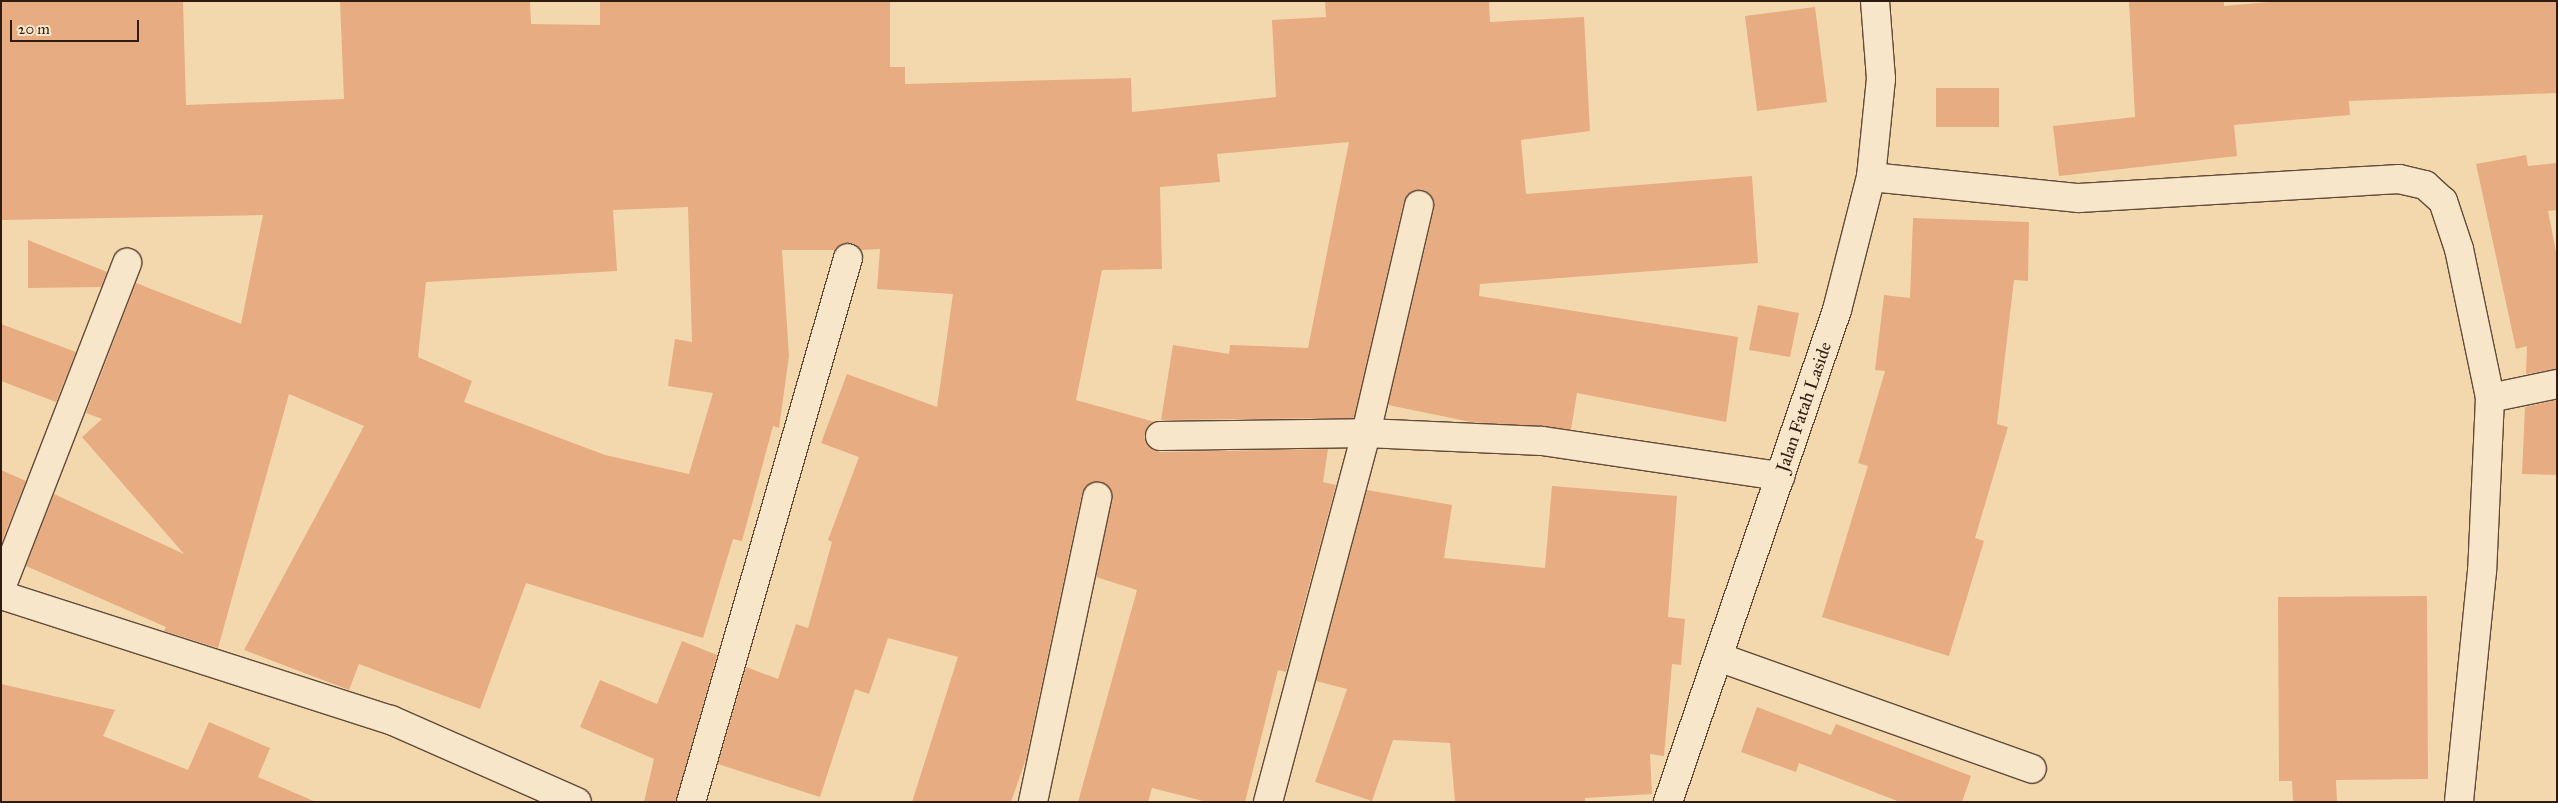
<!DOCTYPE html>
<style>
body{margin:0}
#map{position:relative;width:2558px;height:803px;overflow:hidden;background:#f4d8ad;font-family:"IM FELL Great Primer",serif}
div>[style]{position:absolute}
.building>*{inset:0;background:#e7ac81}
.roads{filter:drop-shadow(1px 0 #614a38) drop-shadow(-1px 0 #614a38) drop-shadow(0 1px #614a38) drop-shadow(0 -1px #614a38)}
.street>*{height:28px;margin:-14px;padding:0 14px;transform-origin:14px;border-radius:14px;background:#f8e6ca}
span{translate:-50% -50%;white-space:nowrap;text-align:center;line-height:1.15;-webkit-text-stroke:5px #f8e6ca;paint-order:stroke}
.street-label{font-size:18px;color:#301b11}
.frame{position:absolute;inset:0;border:2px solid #301b11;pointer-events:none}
.scale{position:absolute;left:10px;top:20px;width:129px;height:22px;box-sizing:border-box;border:2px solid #301b11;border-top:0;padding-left:6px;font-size:15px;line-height:18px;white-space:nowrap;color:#301b11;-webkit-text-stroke:4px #f8e6ca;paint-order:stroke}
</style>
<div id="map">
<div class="building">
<div style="clip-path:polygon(evenodd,1px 1px,183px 1px,186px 105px,344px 99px,340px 1px,530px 1px,531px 24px,600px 25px,600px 1px,890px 1px,890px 67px,905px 67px,905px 84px,1131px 78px,1132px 112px,1276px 97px,1272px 20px,1326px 17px,1325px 1px,1489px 1px,1490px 22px,1584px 17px,1590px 131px,1521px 140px,1526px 194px,1752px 176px,1758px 263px,1480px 284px,1479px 296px,1738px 337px,1726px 422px,1577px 393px,1571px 430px,1471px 422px,1388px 405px,1434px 209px,1430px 194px,1415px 190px,1404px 201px,1354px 418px,1161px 420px,1173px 345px,1229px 354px,1230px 345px,1308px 348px,1349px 142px,1217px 154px,1220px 182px,1160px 187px,1162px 269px,1102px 270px,1076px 400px,1155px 422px,1144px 437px,1152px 449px,1160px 452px,1328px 449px,1323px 482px,1336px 485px,1286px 672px,1278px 670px,1245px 802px,1207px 802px,1152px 788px,1148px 802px,1078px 802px,1137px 590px,1096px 577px,1112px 500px,1108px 486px,1100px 482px,1086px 486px,1082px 494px,1026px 759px,1011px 802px,912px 802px,958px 657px,888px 638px,869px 694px,855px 689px,820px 797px,718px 764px,746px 667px,778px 679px,796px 624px,808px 628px,832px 542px,828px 540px,859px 457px,821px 443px,847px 374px,937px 407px,953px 294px,877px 289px,880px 249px,861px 250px,845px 243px,835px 250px,782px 250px,789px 356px,779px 428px,773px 426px,742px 541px,733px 539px,703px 638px,526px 583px,480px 709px,359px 664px,349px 690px,244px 650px,364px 426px,289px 394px,218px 648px,164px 631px,166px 627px,26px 566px,54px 494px,184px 554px,82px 437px,102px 419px,86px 413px,136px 283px,241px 324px,263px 215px,1px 220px,1px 1px,688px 207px,692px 342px,675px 339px,668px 386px,713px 393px,689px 474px,605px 455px,464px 402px,472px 381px,418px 357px,426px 282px,617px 271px,613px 210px,688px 207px)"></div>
<div style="clip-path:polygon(2129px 1px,2224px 1px,2224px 6px,2280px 1px,2557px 1px,2557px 93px,2349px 101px,2350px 115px,2234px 125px,2237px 156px,2059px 176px,2053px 126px,2135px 117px)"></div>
<div style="clip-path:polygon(1815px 7px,1827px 102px,1757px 111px,1745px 16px)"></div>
<div style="clip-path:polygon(1936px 88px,1999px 88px,1999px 127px,1936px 127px)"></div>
<div style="clip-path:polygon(2526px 155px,2528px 166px,2557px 163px,2557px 210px,2548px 211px,2557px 257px,2557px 369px,2526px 374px,2527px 346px,2516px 349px,2476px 164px)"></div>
<div style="clip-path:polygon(1913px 218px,2029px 222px,2028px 281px,2014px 280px,1997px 424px,2008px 427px,1975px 538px,1984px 541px,1949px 656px,1822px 617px,1868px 466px,1858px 463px,1885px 371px,1875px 370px,1884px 295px,1910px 298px)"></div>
<div style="clip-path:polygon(28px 240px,107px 272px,101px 287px,28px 288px)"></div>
<div style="clip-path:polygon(1758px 305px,1799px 313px,1790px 357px,1749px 350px)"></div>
<div style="clip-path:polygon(1px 324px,76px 352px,56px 402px,1px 381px)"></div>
<div style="clip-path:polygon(2557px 400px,2557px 475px,2522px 474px,2525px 407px)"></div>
<div style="clip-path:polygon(1px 470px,26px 481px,1px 544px)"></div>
<div style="clip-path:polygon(1552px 486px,1677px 496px,1668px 617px,1685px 619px,1681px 665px,1672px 664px,1664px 756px,1650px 754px,1652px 794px,1585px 798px,1585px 802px,1455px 802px,1450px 743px,1393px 740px,1372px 801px,1315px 782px,1347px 689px,1316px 681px,1367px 490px,1452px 505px,1444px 558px,1545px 568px)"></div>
<div style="clip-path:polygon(2427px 596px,2428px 779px,2336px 780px,2337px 802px,2293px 802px,2292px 781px,2279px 781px,2278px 597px)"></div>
<div style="clip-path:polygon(682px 641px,717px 655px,676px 802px,644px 802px,654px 759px,580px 727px,600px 680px,657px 704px)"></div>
<div style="clip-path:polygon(1px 684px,115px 710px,103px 736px,188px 770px,209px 722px,270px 748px,258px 777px,316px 802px,1px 802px)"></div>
<div style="clip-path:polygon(1757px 707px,1831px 735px,1836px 724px,1971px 776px,1962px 802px,1900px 802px,1799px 763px,1796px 772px,1741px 752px)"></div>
</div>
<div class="roads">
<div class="street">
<div style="left:1871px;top:177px;width:209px;rotate:5.8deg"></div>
<div style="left:2079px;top:198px;width:321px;rotate:-3.4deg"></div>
<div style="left:2399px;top:179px;width:27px;rotate:13deg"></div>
<div style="left:2425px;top:185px;width:24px;rotate:42deg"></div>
<div style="left:2443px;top:201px;width:51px;rotate:71.6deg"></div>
<div style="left:2459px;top:249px;width:152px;rotate:78.2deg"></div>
<div style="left:2490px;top:398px;width:173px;rotate:92.6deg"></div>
<div style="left:2482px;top:571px;width:232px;rotate:95.7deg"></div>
<div style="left:2490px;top:398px;width:68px;rotate:-11.8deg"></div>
<div style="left:1160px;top:436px;width:206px;rotate:-0.8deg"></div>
<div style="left:1366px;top:433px;width:176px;rotate:2.6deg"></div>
<div style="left:1542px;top:441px;width:241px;rotate:8.4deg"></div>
<div style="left:1px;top:588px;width:349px;rotate:-68.8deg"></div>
<div style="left:1px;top:595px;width:410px;rotate:17.8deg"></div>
<div style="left:391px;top:720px;width:203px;rotate:23.8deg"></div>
<div style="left:1718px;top:657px;width:333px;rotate:19.6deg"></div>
<div style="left:691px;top:802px;width:566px;rotate:-73.9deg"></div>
<div style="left:1033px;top:802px;width:312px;rotate:-78.1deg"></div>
<div style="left:1268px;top:802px;width:382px;rotate:-75.1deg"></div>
<div style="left:1366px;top:433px;width:234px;rotate:-76.9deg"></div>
<div style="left:1668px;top:802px;width:520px;rotate:-71.04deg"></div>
<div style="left:1837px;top:310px;width:137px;rotate:-75.7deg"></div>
<div style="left:1871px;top:177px;width:99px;rotate:-84.2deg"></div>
<div style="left:1881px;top:79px;width:78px;rotate:-94.4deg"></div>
</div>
</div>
<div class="street-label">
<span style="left:1804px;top:407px;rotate:-71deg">Jalan Fatah Laside</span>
</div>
<div class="frame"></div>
<div class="scale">20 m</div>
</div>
